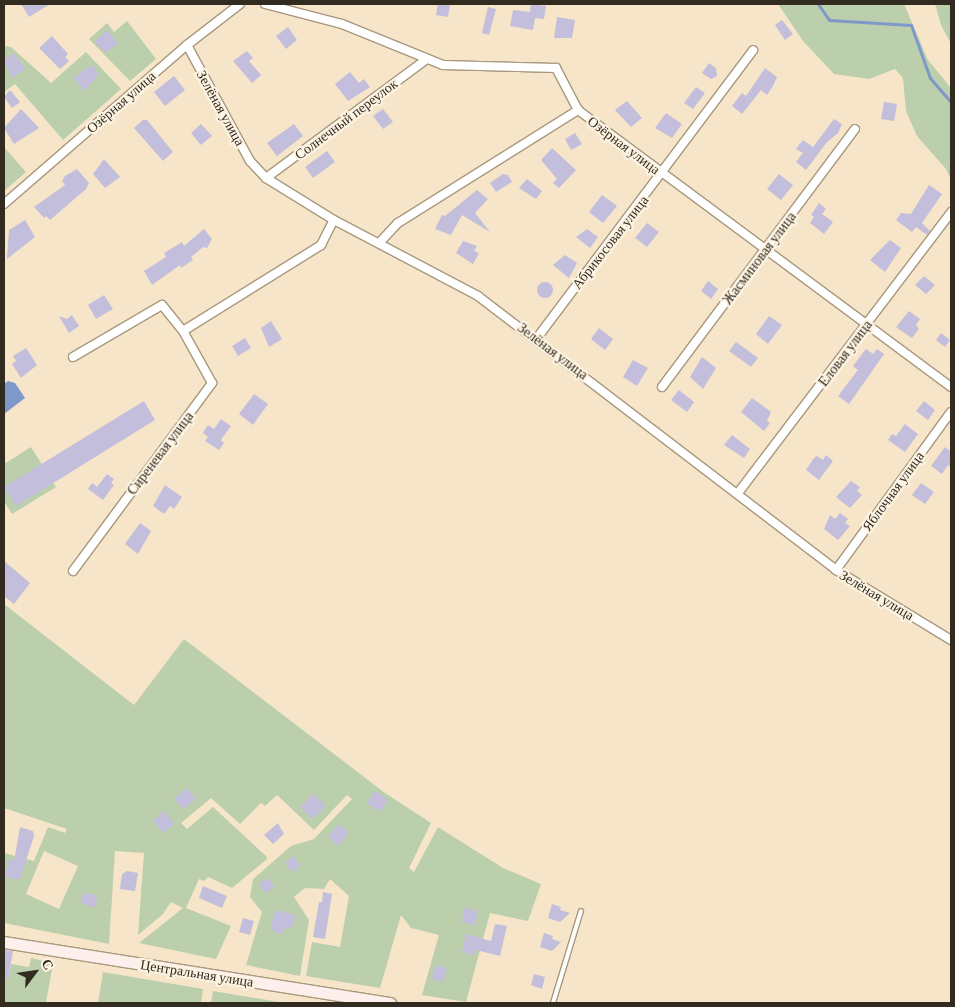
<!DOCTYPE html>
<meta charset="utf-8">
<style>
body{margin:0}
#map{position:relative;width:955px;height:1007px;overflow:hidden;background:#f6e5c8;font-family:"Crimson Pro",serif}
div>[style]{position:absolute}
.green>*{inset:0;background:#bccfac}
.water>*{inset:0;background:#7f98ca}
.stream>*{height:3px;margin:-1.5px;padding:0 1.5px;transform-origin:1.5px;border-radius:1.5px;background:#7f98ca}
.building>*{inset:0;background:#c2bedc}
.round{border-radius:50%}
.roads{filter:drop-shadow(1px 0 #a8987d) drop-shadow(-1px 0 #a8987d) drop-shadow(0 1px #a8987d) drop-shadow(0 -1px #a8987d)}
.lane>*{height:4px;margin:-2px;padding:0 2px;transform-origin:2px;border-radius:2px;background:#fff}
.street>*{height:8px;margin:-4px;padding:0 4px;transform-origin:4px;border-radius:4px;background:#fff}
.secondary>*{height:11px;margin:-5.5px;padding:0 5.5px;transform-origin:5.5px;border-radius:5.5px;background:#fdefeb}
span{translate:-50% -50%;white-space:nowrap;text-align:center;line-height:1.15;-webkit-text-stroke:4.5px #fdf3e2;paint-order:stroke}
.street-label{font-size:14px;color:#312b20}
.frame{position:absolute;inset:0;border:5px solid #312b20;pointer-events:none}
.north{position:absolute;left:10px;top:947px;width:50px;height:50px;-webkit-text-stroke:4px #fdf3e2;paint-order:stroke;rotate:59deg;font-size:14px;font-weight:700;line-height:20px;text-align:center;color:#312b20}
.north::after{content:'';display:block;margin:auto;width:18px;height:22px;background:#312b20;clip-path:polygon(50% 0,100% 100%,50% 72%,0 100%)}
</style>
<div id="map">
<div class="green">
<div style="clip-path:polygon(778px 4px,904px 4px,928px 60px,951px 88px,951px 180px,946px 169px,917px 136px,906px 111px,903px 78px,895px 69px,869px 79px,834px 74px,803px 41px)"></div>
<div style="clip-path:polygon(935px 4px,951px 4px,951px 44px,941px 25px)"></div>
<div style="clip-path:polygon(127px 21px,156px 59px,130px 81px,89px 39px,107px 23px,114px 32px)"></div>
<div style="clip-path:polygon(4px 46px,11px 47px,51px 83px,86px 52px,121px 89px,63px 140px,15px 84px,4px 92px)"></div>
<div style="clip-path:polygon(4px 147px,26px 172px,4px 191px)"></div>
<div style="clip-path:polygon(31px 447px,56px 487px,12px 514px,4px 501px,4px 464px)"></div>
<div style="clip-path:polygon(evenodd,4px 604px,134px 705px,184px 639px,385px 793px,431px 823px,409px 868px,414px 872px,438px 827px,503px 868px,541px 884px,528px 921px,490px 913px,466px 1002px,422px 995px,439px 935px,411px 928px,401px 915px,380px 988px,306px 976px,312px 942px,340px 947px,349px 896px,330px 879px,324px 889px,305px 888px,294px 897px,309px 920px,300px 976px,246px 965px,262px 912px,250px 897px,253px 879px,291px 846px,314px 839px,352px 799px,347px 795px,314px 830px,277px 795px,265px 806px,261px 803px,240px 824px,211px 798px,181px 823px,187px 829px,213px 807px,266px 856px,267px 859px,232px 888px,208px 877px,204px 881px,199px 879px,186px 908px,231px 926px,216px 959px,139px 943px,183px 908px,171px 902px,163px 914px,138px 935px,144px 853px,115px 851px,109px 944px,4px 923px,4px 853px,34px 861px,48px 827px,65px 833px,67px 829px,4px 808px,4px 604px,44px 851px,78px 866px,59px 909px,26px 894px,44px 851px)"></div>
<div style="clip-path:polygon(31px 958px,53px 963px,46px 1003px,4px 1003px,4px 975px,9px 975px,11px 964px,29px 967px)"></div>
<div style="clip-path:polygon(103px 972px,203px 989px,201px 1003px,98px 1003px)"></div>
<div style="clip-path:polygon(213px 991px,285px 1003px,211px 1003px)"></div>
</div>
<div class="water">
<div style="clip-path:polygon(8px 381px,15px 383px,25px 398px,4px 414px,4px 384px)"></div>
</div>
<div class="stream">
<div style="left:818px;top:4px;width:19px;rotate:55deg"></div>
<div style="left:829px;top:20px;width:82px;rotate:3.5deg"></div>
<div style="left:911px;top:25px;width:56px;rotate:70.3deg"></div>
<div style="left:930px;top:78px;width:32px;rotate:49deg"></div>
</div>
<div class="building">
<div style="clip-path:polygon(21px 4px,50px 4px,29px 17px)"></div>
<div style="clip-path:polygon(438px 4px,450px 4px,448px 17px,436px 15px)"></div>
<div style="clip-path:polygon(531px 4px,546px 6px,544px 19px,535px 18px,533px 30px,510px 26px,513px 10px,530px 12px)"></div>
<div style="clip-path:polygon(488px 7px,496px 9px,489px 35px,482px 33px)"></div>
<div style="clip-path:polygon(557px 17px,575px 20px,572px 38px,554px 38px)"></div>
<div style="clip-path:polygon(782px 20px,793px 34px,785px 40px,775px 25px)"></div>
<div style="clip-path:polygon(288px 27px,297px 40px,286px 49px,276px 36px)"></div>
<div style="clip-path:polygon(107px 30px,118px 43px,106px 53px,94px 42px)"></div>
<div style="clip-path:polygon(52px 36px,68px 54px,65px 57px,69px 61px,60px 69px,39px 48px)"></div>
<div style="clip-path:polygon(247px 51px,253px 58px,249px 61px,261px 75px,252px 83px,233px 61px)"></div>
<div style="clip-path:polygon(14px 53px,25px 69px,12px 78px,4px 60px)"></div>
<div style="clip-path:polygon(709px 63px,716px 68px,717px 76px,711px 79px,702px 73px)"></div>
<div style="clip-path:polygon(91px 65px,99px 74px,85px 91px,73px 78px)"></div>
<div style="clip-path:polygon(765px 68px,777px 77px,773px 86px,767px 95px,761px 90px,742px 114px,732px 106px,742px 93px,746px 96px)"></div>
<div style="clip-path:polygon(350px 72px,359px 83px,364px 79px,370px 87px,348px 101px,335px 84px)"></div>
<div style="clip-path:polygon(174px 76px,185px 90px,165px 106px,154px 92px)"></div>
<div style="clip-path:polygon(696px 87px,705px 93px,693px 109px,684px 103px)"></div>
<div style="clip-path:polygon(10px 90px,20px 102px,12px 108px,4px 97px)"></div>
<div style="clip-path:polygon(627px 101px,642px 118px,631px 127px,615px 110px)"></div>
<div style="clip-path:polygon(884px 102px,897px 104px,894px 121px,881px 119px)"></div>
<div style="clip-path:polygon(21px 109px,39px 128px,14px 144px,4px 128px)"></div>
<div style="clip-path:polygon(383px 109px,393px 122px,383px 129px,373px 116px)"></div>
<div style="clip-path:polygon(666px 113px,682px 124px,672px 138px,655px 128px)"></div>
<div style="clip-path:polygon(834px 119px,842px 124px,838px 133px,827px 142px,806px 170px,796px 162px,803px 153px,796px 149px,803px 140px,813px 147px)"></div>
<div style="clip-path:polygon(143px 120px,147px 120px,173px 152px,163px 161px,134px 128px)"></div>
<div style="clip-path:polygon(201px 124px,212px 136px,201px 145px,191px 133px)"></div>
<div style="clip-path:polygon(294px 124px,303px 136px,277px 156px,267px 143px)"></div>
<div style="clip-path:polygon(575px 133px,582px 144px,571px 150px,565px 139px)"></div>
<div style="clip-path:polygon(552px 148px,576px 170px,559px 188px,553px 183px,557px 179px,541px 160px)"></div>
<div style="clip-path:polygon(327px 151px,335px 162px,313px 178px,305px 167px)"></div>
<div style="clip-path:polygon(104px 159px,120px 177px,105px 188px,93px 174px)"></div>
<div style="clip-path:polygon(77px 169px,89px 183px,86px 189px,50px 220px,46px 216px,44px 218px,34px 207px,65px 185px,62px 181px,65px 176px)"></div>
<div style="clip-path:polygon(503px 174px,508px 175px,512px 182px,496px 192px,490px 183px)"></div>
<div style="clip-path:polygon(779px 174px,793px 185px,781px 200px,767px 189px)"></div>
<div style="clip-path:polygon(527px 179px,542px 191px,536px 199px,519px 188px)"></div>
<div style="clip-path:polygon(929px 185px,942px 194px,922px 223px,930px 231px,927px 235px,916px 227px,912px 232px,896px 220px,901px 213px,911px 214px)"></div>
<div style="clip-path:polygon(477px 190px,488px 199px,475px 213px,490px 232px,462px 215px,451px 235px,435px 229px,442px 215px,445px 216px)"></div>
<div style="clip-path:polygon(602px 195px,617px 206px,603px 223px,589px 212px)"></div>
<div style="clip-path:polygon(819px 203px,826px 209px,822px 214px,833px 222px,824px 234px,810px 223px,814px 217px,811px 215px)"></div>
<div style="clip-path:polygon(25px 220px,35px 237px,7px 259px,9px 230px)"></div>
<div style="clip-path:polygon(647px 223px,659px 232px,647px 247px,635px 238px)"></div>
<div style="clip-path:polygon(204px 229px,212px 239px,207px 248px,203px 247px,191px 257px,193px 260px,181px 268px,180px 265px,152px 285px,144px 271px,166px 257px,164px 253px,182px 242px,184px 246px)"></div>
<div style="clip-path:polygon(587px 229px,598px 237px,590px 248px,576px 237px)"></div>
<div style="clip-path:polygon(890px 240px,901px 248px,885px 272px,870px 260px)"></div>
<div style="clip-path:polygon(463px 241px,477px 246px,474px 251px,479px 253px,473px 264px,456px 253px)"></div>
<div style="clip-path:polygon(565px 255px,577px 263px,569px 278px,553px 265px)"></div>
<div style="clip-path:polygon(924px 276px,935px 285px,926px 294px,915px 285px)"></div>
<div style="clip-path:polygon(708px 281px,718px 289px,711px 299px,701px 291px)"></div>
<div class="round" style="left:537px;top:282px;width:16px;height:16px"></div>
<div style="clip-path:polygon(104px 295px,113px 309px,96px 319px,88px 305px)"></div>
<div style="clip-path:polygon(909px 311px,920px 319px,916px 325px,919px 329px,912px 338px,896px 327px)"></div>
<div style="clip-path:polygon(72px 315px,79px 326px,69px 333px,59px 316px,67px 319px)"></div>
<div style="clip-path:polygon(769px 316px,782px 325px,768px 344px,756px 334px)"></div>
<div style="clip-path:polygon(271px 321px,282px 339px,269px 347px,261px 328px)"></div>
<div style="clip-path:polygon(599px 328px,613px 339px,605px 350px,591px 339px)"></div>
<div style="clip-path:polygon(941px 333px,950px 340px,945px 347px,936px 340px)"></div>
<div style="clip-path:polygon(245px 338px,251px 348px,238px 356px,232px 346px)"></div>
<div style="clip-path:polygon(736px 342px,758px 358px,751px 367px,729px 351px)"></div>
<div style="clip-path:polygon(26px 348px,37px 365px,21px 378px,12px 364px,16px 361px,13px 356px)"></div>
<div style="clip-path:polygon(866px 349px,873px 354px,877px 349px,884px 354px,849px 404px,838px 396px,858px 370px,853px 366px)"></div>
<div style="clip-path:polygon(702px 357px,716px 368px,703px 389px,690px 377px)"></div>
<div style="clip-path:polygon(633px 360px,648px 368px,637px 386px,623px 377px)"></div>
<div style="clip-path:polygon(679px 390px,694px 402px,687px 412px,671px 400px)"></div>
<div style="clip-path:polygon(254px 394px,268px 404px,253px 425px,239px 414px)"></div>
<div style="clip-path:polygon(752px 398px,771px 412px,767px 421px,770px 423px,764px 431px,741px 412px)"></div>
<div style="clip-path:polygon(144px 401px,155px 420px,16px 506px,4px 487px)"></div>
<div style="clip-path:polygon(924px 401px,935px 410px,928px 420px,916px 411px)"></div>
<div style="clip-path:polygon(221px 419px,231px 426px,221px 440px,224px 443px,219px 450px,205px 441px,208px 437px,203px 433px,208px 425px,214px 429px)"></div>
<div style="clip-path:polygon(905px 424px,918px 434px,905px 452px,888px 440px,892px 434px,896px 436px)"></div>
<div style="clip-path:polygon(732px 435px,750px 449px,744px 458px,724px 445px)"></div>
<div style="clip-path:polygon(945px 447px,951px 452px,951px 468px,948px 465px,942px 474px,931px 466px)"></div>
<div style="clip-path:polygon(826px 455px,833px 461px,819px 480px,806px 470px,814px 458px,817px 456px,823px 460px)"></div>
<div style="clip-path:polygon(107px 474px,114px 479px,111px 483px,114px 485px,103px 500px,88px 489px,92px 483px,97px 487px)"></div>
<div style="clip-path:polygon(851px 481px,860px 487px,857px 491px,862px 495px,850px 508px,836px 497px)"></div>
<div style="clip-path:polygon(921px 483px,934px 492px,925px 504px,912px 495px)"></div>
<div style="clip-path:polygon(165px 485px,182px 497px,174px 509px,170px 506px,164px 514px,153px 506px)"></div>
<div style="clip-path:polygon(840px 513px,848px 519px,845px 523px,850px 526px,838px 540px,824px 529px,830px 515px,835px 519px)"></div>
<div style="clip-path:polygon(140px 523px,151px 531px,138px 554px,125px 544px)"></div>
<div style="clip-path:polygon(4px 561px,30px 583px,14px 604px,4px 596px)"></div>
<div style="clip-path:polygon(187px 788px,196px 798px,184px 809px,174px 799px)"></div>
<div style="clip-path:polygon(375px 791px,388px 800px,380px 812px,367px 803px)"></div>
<div style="clip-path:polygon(313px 794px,326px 806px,313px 819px,300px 807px)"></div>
<div style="clip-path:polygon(163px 811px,174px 823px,164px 833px,153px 821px)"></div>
<div style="clip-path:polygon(278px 823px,284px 834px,273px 844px,264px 835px)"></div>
<div style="clip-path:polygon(339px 824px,349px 833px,338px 846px,328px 836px)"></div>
<div style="clip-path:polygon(20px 827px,33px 831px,34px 836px,20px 879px,13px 879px,5px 877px,6px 871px,9px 859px,14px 861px)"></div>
<div style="clip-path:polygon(293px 856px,301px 865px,292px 872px,285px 863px)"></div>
<div style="clip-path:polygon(127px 871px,138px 873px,135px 891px,120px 889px,122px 874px)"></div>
<div style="clip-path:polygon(267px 878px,275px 886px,266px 893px,259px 885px)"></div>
<div style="clip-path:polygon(203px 886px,227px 896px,222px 908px,199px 898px)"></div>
<div style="clip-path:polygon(323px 892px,332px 894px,325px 939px,313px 937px,319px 902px,322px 902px)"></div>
<div style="clip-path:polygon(83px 893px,97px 895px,96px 908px,81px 903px)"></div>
<div style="clip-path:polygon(552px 904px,561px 907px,560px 910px,570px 913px,560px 922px,548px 918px)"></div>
<div style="clip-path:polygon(464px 908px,478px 911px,475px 925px,462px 922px)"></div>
<div style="clip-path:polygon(275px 910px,295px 915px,292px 928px,287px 927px,281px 934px,275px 933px,271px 927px)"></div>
<div style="clip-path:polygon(243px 918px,254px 921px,250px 935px,239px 932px)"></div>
<div style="clip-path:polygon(495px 924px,507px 926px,500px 956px,476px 950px,474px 955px,462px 952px,466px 934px,491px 941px)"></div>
<div style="clip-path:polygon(544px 933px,553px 936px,552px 939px,561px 942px,552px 951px,540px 947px)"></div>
<div style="clip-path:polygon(4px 950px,13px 951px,8px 979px,4px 979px)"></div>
<div style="clip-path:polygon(436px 965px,447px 969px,443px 982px,431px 979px)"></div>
<div style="clip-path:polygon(534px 974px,545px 977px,542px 989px,531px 985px)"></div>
</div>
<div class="roads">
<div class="lane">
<div style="left:553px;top:1003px;width:96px;rotate:-73.1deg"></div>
</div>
<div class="street">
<div style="left:265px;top:4px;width:80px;rotate:14.6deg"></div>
<div style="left:342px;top:24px;width:109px;rotate:22.1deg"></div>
<div style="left:443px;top:65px;width:113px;rotate:1.5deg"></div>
<div style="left:556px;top:68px;width:47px;rotate:62.4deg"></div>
<div style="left:578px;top:110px;width:465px;rotate:36.6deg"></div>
<div style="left:187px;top:45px;width:132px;rotate:61.5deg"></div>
<div style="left:250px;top:161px;width:23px;rotate:47deg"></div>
<div style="left:266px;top:178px;width:80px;rotate:31.7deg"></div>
<div style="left:334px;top:220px;width:163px;rotate:27.8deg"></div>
<div style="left:478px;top:296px;width:451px;rotate:37.4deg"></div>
<div style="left:836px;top:570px;width:135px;rotate:31.3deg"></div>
<div style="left:266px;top:178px;width:200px;rotate:-36.5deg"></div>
<div style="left:4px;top:204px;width:242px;rotate:-41deg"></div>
<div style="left:187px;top:45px;width:67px;rotate:-37.7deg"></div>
<div style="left:381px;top:241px;width:25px;rotate:-47deg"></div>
<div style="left:398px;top:223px;width:213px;rotate:-32.1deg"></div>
<div style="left:537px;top:338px;width:360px;rotate:-53.1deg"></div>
<div style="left:73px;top:357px;width:103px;rotate:-30.3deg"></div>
<div style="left:162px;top:305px;width:33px;rotate:51deg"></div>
<div style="left:183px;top:331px;width:163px;rotate:-31.9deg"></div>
<div style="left:321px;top:245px;width:28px;rotate:-63deg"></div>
<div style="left:662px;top:387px;width:322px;rotate:-53.2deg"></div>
<div style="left:738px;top:493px;width:353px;rotate:-52.8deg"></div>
<div style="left:836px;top:570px;width:195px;rotate:-54deg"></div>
<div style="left:73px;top:571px;width:234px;rotate:-53.5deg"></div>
<div style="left:212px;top:383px;width:60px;rotate:-119.1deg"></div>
</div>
<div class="secondary">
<div style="left:4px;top:942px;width:391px;rotate:9deg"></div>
</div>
</div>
<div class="street-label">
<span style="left:121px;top:102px;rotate:-41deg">Озёрная улица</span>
<span style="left:221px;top:108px;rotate:61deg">Зелёная улица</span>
<span style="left:346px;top:119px;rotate:-37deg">Солнечный переулок</span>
<span style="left:624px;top:145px;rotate:37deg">Озёрная улица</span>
<span style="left:610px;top:242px;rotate:-52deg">Абрикосовая улица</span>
<span style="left:759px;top:258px;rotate:-53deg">Жасминовая улица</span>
<span style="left:553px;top:351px;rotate:37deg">Зелёная улица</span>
<span style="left:845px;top:353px;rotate:-53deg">Еловая улица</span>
<span style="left:160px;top:453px;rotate:-53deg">Сиреневая улица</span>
<span style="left:893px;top:491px;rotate:-54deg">Яблочная улица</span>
<span style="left:877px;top:595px;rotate:31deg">Зелёная улица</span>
<span style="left:197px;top:973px;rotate:9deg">Центральная улица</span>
</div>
<div class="frame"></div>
<div class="north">С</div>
</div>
